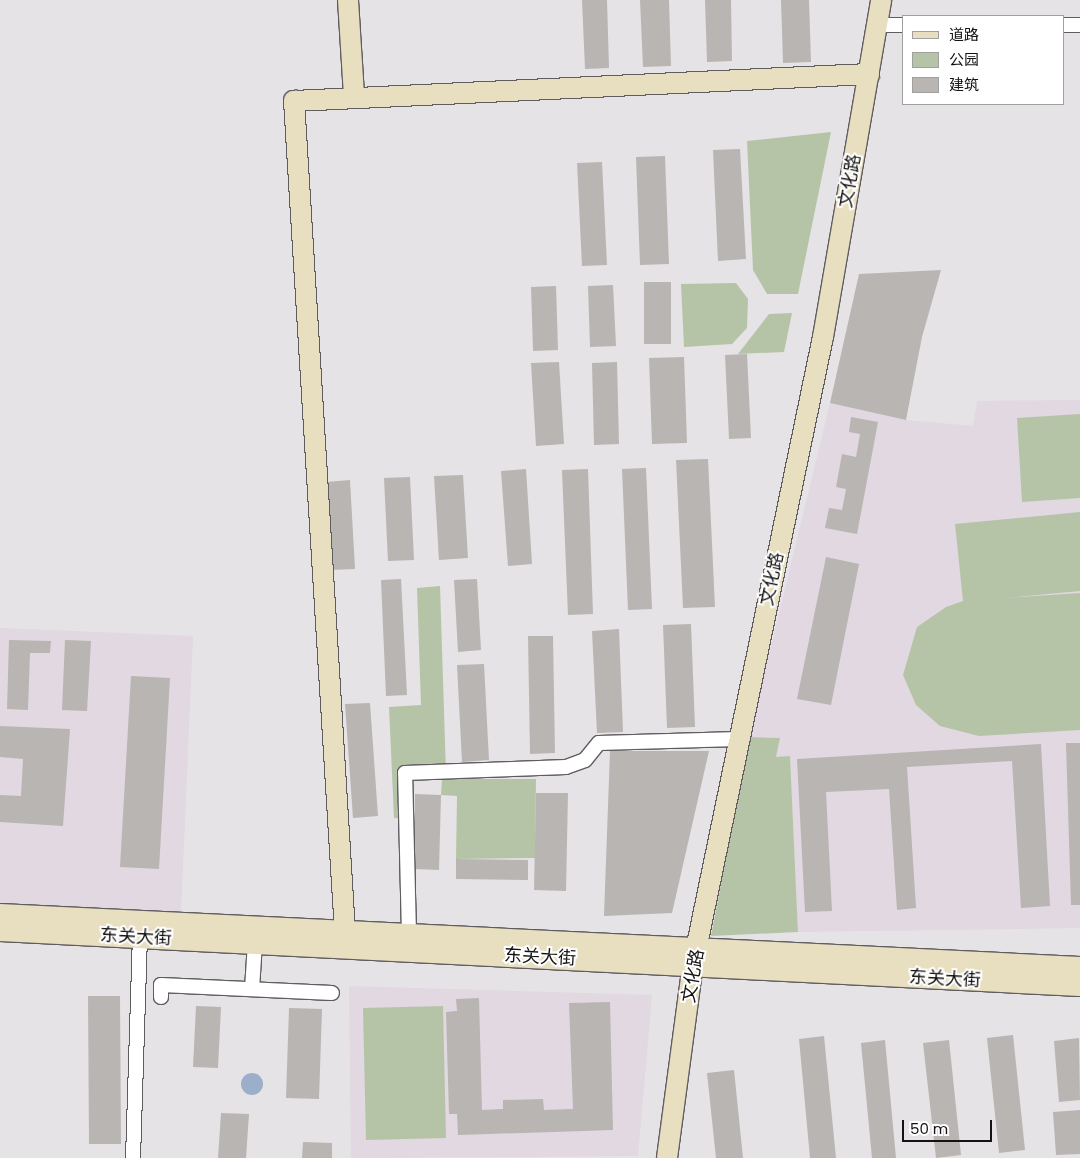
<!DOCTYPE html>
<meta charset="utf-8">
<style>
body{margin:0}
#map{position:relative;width:1080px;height:1158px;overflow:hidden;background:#e6e3e6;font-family:Poppins,"Noto Sans SC",sans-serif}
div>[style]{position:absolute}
.built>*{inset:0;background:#e1d8e1}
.green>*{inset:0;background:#b5c4a7}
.water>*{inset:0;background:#9baeca}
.round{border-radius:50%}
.building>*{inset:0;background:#b9b5b2}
.roads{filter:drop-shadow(1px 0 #605d60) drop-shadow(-1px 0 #605d60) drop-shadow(0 1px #605d60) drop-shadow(0 -1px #605d60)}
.street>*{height:14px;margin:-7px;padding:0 7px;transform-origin:7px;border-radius:7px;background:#fff}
.secondary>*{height:20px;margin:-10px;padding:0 10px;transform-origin:10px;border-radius:10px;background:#e8dec0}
span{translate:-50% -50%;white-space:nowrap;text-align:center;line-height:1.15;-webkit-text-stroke:4px #fff;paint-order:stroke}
.street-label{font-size:18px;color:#141213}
.legend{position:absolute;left:902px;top:15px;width:162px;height:90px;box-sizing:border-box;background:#fff;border:1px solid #a1a0a1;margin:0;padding:6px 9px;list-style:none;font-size:15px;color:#141213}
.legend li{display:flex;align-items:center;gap:10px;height:25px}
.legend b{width:25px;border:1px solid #a1a0a1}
.scale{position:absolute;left:902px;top:1120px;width:90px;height:22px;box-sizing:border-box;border:2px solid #141213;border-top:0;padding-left:6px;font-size:15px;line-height:18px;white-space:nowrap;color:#141213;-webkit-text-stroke:4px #fff;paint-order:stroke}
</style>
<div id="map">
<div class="built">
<div style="clip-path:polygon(1080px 400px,1080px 928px,798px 932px,790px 757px,776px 757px,780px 738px,749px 737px,830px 403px,906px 420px,973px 426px,977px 401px)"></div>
<div style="clip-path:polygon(0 628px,193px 636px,181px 912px,0 904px)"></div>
<div style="clip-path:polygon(349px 986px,652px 995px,638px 1156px,351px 1158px)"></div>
</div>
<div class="green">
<div style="clip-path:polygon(831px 132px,798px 294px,767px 294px,753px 270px,747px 141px)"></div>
<div style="clip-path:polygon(736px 283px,748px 299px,747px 328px,732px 344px,684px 347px,681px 284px)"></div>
<div style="clip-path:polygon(792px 313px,784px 352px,738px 354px,769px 314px)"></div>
<div style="clip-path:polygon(1080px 414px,1080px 498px,1022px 502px,1017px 418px)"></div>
<div style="clip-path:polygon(1080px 512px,1080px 591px,1004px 598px,1080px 593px,1080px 730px,979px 736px,940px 726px,916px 705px,903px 675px,917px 627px,946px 607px,963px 601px,955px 524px)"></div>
<div style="clip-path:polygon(440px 586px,446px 773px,405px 773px,405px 819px,394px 818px,389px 707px,421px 705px,417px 588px)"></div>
<div style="clip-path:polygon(749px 737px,780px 738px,776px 757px,790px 756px,798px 932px,711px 936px)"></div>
<div style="clip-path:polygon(442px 779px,536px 779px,535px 858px,456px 859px,457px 796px,441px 795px)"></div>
<div style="clip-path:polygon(443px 1006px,446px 1138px,366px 1140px,363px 1008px)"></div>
</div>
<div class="water">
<div class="round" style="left:241px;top:1073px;width:22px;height:22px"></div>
</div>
<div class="building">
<div style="clip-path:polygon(582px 0,607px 0,609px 68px,585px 69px)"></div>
<div style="clip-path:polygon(640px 0,669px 0,671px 66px,643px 67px)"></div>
<div style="clip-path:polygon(705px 0,731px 0,732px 61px,707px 62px)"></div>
<div style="clip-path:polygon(781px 0,809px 0,811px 62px,783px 63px)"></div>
<div style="clip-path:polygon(740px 149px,746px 259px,718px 261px,713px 150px)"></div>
<div style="clip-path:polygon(665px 156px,669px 264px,640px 265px,636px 157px)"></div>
<div style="clip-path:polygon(602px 162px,607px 265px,582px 266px,577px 163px)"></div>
<div style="clip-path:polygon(941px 270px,922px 337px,906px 420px,830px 403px,859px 274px)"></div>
<div style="clip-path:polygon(644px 282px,671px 282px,671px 344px,644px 344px)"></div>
<div style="clip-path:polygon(613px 285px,616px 346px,590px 347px,588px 286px)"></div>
<div style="clip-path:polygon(556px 286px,558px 350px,533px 351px,531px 287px)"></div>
<div style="clip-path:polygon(747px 354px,751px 438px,729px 439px,725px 355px)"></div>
<div style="clip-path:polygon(684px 357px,687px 443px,652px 444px,649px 358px)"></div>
<div style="clip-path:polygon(559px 362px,564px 444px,536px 446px,531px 363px)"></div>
<div style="clip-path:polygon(617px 362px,619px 444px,594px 445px,592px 363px)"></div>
<div style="clip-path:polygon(851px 417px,878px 422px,857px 534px,825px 528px,829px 508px,842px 510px,846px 489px,836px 487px,842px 454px,856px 457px,860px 434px,849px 432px)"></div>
<div style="clip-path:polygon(708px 459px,715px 607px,683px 608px,676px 460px)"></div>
<div style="clip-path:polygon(646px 468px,652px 609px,628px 610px,622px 469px)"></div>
<div style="clip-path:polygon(526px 469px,532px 564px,508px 566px,501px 471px)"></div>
<div style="clip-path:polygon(588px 469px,593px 614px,568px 615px,562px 470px)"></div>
<div style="clip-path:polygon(463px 475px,468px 558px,439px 560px,434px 476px)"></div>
<div style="clip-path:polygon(410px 477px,414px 560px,388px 561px,384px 478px)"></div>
<div style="clip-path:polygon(350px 480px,355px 569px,330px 570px,326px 482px)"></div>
<div style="clip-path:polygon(826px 557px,859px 564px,831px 705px,797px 699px)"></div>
<div style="clip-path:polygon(401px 579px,407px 695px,386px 696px,381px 580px)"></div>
<div style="clip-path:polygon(477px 579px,481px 650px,458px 652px,454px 580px)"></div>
<div style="clip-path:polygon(691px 624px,695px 727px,667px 728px,663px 625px)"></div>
<div style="clip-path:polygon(619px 629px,623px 732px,597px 733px,592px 631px)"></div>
<div style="clip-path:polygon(528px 636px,553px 636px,555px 753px,530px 754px)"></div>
<div style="clip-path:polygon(9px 640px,51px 641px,50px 653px,30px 653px,28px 710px,7px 709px)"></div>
<div style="clip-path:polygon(65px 640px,91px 641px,87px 711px,62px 710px)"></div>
<div style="clip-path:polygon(484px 664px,489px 760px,462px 762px,457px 665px)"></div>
<div style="clip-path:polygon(131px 676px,170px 678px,159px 869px,120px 867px)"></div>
<div style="clip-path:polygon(370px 703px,378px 816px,353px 818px,345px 704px)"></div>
<div style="clip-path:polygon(0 726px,70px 729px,63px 826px,0 822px,0 795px,21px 796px,23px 759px,0 757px)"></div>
<div style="clip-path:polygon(1066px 743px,1080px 743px,1080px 905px,1071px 905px)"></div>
<div style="clip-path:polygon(1041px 744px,1050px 906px,1021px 908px,1012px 761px,907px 767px,916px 908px,897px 910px,889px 789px,826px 792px,832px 911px,805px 912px,797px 759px)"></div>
<div style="clip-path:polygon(610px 751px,709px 751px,672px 913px,604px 916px)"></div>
<div style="clip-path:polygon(536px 793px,568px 793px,566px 891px,534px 890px)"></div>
<div style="clip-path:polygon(415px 794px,441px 795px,439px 870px,413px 869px)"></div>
<div style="clip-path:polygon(456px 859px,528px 860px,528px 880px,456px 879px)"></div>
<div style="clip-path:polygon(88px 996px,120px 996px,121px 1144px,89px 1144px)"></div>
<div style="clip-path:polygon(479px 998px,482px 1110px,503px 1109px,503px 1100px,543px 1099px,544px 1110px,573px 1109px,569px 1003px,610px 1002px,613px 1130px,458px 1135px,457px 1114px,449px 1114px,446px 1012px,457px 1011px,456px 999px)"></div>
<div style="clip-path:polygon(196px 1006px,221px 1007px,218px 1068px,193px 1067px)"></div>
<div style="clip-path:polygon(289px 1008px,322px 1009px,319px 1099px,286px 1098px)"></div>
<div style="clip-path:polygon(1013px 1035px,1025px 1150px,999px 1153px,987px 1038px)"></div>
<div style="clip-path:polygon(824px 1036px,836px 1158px,810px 1158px,799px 1039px)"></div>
<div style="clip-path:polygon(1079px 1038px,1080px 1100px,1059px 1102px,1054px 1041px)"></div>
<div style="clip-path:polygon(885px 1040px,896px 1158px,872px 1158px,861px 1043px)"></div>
<div style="clip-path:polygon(949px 1040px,961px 1155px,936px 1158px,923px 1043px)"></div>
<div style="clip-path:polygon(734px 1070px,743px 1158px,716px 1158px,707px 1073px)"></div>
<div style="clip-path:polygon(1080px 1110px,1080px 1154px,1056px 1155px,1053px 1112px)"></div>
<div style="clip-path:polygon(221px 1113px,249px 1114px,246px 1158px,218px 1158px)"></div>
<div style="clip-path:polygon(303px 1142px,332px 1143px,332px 1158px,302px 1158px)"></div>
</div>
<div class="roads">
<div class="street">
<div style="left:878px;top:25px;width:26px"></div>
<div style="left:1064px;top:25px;width:16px"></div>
<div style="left:409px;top:934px;width:161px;rotate:-91.4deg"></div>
<div style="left:405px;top:773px;width:161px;rotate:-2.1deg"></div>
<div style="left:566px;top:767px;width:20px;rotate:-20deg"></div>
<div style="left:585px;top:760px;width:22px;rotate:-51deg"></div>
<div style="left:599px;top:743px;width:139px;rotate:-1.6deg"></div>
<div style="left:252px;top:989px;width:46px;rotate:-86.3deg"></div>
<div style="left:161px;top:997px;width:12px;rotate:-90deg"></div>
<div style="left:161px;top:985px;width:171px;rotate:2.7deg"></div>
<div style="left:133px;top:1158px;width:221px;rotate:-88.2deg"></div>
</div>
<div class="secondary">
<div style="left:348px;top:0;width:96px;rotate:86.4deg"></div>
<div style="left:0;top:914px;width:1081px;rotate:2.81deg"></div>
<div style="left:0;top:931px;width:1081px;rotate:2.92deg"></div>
<div style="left:345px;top:932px;width:833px;rotate:-93.51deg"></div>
<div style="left:294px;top:101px;width:576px;rotate:-2.69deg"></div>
<div style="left:667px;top:1158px;width:196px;rotate:-82.4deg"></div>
<div style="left:693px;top:964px;width:640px;rotate:-78.29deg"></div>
<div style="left:823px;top:337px;width:342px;rotate:-80.2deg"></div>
</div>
</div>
<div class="street-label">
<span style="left:850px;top:181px;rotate:-80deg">文化路</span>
<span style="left:772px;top:579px;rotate:-78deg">文化路</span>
<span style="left:136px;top:937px;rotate:3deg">东关大街</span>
<span style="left:540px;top:957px;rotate:3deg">东关大街</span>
<span style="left:693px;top:976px;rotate:-80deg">文化路</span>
<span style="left:945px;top:979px;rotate:3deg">东关大街</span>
</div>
<ul class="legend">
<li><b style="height:6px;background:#e8dec0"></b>道路</li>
<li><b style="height:14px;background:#b5c4a7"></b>公园</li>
<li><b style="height:14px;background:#b9b5b2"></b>建筑</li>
</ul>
<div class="scale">50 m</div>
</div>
